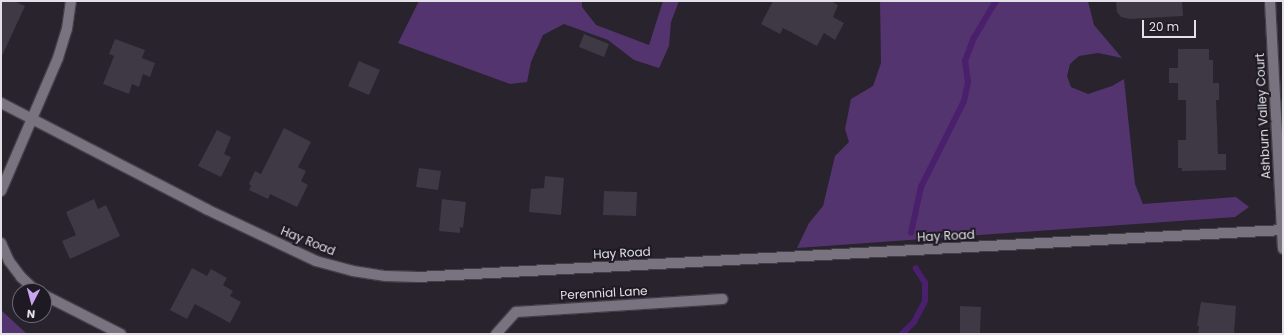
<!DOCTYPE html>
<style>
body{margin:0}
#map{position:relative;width:1284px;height:335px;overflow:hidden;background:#28232d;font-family:Poppins,sans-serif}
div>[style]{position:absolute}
.green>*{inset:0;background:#53346e}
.stream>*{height:5.5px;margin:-2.75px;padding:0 2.75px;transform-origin:2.75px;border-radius:2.75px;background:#4a1f6b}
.building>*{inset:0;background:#3e3944}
.roads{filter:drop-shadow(1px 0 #433f48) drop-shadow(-1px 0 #433f48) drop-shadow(0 1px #433f48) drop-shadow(0 -1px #433f48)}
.minor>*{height:10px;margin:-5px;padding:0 5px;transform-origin:5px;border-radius:5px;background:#79737f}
.tertiary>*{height:10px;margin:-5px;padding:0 5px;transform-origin:5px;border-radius:5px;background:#79737f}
span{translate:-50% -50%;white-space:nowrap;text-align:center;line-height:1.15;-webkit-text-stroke:4px #1e1a24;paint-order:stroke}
.street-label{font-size:12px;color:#e3e0e7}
.frame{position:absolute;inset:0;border:2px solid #e3e0e7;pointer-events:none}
.north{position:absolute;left:12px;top:283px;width:40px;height:40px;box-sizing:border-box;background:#1e1a24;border:1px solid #6d6972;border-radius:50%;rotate:186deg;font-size:11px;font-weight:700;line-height:16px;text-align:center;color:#e3e0e7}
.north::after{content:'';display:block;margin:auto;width:14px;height:18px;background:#c9a5ee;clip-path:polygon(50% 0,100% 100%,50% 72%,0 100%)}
.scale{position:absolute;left:1142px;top:20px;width:54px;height:18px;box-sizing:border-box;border:2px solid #e3e0e7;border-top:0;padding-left:5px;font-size:12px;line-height:14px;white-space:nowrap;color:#e3e0e7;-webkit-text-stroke:3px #1e1a24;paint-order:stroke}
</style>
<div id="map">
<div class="green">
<div style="clip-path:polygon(419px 1px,582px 1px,582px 7px,596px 25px,649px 45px,663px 1px,679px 1px,671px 22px,669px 46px,659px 68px,634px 60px,608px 40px,564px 24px,543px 35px,531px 62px,527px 82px,510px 84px,398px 43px)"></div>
<div style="clip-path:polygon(880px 1px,1088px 1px,1094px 25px,1122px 58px,1098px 53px,1079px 56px,1070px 64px,1067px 76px,1071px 87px,1088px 94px,1112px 86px,1124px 79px,1135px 184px,1143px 204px,1236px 197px,1249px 207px,1235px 217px,797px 248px,809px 223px,823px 206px,835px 156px,849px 142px,845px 129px,851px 99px,873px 86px,881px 63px)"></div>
<div style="clip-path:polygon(1px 310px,27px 334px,1px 334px)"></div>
</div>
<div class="stream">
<div style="left:911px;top:233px;width:47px;rotate:-77.7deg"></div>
<div style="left:921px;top:187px;width:96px;rotate:-63.4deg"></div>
<div style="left:964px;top:101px;width:19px;rotate:-78deg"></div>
<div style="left:968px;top:82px;width:21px;rotate:-98deg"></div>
<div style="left:965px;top:61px;width:25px;rotate:-69deg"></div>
<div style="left:974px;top:38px;width:43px;rotate:-59.3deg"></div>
<div style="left:902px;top:334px;width:17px;rotate:-45deg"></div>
<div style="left:914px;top:322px;width:24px;rotate:-62deg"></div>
<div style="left:925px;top:301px;width:18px;rotate:-90deg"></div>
<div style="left:925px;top:283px;width:17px;rotate:-123deg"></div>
</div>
<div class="building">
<div style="clip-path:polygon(1px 1px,14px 1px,25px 6px,1px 58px)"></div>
<div style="clip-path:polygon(773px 1px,831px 1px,838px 5px,833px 17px,844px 23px,835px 40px,824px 33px,817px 46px,783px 28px,780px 34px,761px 24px)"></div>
<div style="clip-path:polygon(1182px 1px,1183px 16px,1130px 19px,1121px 17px,1117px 12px,1116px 2px)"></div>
<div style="clip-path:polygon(584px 34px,609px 44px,604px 57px,579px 47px)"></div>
<div style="clip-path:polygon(115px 39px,145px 50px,142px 58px,155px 63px,150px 77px,143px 74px,139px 87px,132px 84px,129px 94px,103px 84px,114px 56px,109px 54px)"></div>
<div style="clip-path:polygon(1178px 49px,1209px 49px,1209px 60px,1213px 60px,1213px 83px,1219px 83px,1219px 100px,1216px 100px,1218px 154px,1226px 154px,1226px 170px,1182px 171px,1182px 168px,1178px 168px,1178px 140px,1186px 140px,1186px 100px,1178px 100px,1178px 83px,1169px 83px,1169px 68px,1178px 68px)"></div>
<div style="clip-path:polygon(359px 61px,380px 70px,369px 95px,348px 86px)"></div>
<div style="clip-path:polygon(284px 128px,311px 142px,298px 167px,306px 171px,301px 181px,308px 185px,297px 207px,270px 194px,268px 199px,249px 190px,251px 186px,249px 184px,255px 171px,261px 174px)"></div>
<div style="clip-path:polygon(217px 130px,231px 137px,224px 154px,231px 157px,221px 177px,198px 166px)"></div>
<div style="clip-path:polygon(419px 168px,441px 171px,438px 190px,416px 187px)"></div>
<div style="clip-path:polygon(545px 176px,564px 178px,561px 215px,529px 212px,531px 189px,544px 188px)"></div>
<div style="clip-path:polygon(604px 191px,637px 192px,636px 216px,603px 215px)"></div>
<div style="clip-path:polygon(94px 199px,98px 209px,106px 205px,120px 236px,70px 259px,62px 241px,76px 235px,66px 212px)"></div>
<div style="clip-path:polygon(442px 199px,466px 202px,463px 228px,460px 227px,460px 233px,439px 231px)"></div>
<div style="clip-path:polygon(192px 268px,207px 276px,211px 269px,227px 278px,223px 285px,233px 291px,230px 296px,241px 302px,230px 323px,195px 304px,187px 319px,170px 310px)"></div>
<div style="clip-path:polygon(1201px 302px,1236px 306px,1234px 334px,1198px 334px,1199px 326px,1197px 326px)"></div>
<div style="clip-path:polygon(960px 306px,981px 307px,980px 334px,960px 334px)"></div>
</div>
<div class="roads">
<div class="minor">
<div style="left:1270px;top:1px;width:248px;rotate:87deg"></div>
<div style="left:1px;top:191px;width:145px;rotate:-66.8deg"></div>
<div style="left:58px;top:58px;width:30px;rotate:-73deg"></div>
<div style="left:67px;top:29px;width:28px;rotate:-82deg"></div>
<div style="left:1px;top:243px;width:20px;rotate:66deg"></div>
<div style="left:9px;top:261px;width:20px;rotate:53deg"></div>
<div style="left:21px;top:277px;width:21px;rotate:43deg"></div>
<div style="left:44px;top:295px;width:86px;rotate:26.9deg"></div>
<div style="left:496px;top:334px;width:30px;rotate:-48deg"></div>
<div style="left:516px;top:312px;width:207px;rotate:-3.6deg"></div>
</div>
<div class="tertiary">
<div style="left:1px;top:103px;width:231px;rotate:27.3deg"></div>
<div style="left:206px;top:209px;width:122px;rotate:25.3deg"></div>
<div style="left:316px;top:261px;width:38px;rotate:15deg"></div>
<div style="left:353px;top:271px;width:33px;rotate:9deg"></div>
<div style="left:386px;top:276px;width:32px;rotate:2deg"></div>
<div style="left:418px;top:277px;width:866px;rotate:-3.11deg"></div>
</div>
</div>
<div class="street-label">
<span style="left:1263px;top:116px;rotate:-93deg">Ashburn Valley Court</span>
<span style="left:946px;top:236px;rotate:-3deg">Hay Road</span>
<span style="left:308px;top:241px;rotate:22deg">Hay Road</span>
<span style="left:622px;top:253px;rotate:-3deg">Hay Road</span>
<span style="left:604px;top:293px;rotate:-3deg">Perennial Lane</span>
</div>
<div class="frame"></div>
<div class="north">N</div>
<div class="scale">20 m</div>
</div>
